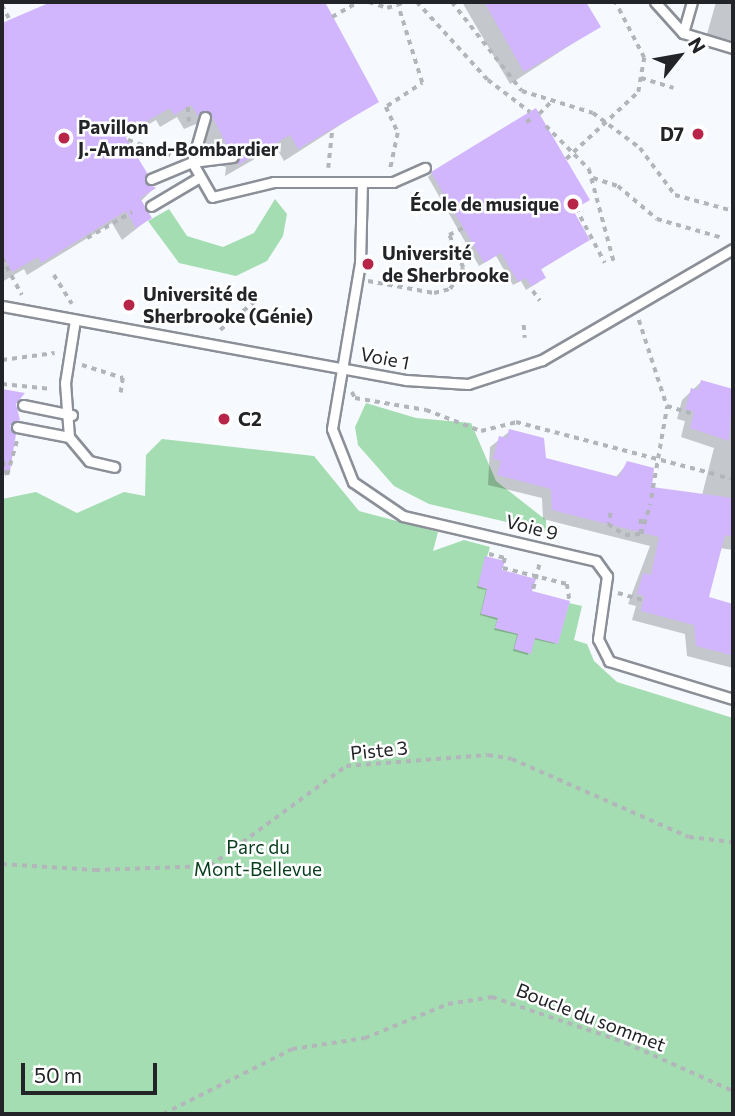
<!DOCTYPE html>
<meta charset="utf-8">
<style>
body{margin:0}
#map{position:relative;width:735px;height:1116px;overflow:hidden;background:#f6f9fe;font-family:Commissioner,sans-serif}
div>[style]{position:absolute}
.green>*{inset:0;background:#a4ddb1}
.shadow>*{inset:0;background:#0003}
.building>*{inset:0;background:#d1b6fe}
.path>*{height:3.5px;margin-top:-1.75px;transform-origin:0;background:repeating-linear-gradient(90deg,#b2b5b9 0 5px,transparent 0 10px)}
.roads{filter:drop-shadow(2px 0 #8b8f97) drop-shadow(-2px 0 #8b8f97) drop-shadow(0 2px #8b8f97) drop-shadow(0 -2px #8b8f97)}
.service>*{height:9px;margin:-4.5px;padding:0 4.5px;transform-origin:4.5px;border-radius:4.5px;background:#fff}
.dots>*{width:19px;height:19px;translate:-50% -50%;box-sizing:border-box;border:4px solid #fff;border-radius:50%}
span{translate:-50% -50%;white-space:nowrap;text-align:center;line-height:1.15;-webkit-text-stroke:5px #fff;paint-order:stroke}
.poi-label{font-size:19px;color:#222427;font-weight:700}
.left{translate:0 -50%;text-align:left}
.right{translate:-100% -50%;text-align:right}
.street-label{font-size:19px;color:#222427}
.park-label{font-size:19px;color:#073e1d}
.frame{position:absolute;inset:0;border:4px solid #222427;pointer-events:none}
.north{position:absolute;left:644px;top:21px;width:70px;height:70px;-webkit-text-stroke:5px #fff;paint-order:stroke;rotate:59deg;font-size:19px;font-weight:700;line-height:28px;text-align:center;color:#222427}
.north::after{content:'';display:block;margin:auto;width:24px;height:32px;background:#222427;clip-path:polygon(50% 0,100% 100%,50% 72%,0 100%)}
.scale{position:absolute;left:21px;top:1063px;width:136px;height:32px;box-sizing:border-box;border:4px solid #222427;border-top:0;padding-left:9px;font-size:21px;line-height:24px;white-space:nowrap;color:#222427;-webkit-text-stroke:5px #fff;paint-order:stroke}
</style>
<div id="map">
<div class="green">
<div style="clip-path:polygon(275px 199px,287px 214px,283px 236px,267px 261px,236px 276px,179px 263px,148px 221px,169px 209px,187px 236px,223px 247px,254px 233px)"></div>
<div style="clip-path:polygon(366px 403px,416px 418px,471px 423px,496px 481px,546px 520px,546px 531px,429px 504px,394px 486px,358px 445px,355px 427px)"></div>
<div style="clip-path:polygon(162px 439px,314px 456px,359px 511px,438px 532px,433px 551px,464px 540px,490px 547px,478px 586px,487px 589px,481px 613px,498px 618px,495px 628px,558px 643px,569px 603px,582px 606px,574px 640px,587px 644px,594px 661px,617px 682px,733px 718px,733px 1114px,2px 1114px,2px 499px,36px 492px,77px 513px,124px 492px,145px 496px,146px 455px)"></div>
</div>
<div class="shadow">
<div style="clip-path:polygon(51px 2px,321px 2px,376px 102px,284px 161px,276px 147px,225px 176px,226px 167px,216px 164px,196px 124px,184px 129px,177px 117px,160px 127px,156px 120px,125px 138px,143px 183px,153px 189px,140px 202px,150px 218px,122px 240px,112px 223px,27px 275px,24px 269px,2px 282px,2px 26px)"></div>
<div style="clip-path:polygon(462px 2px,584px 2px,598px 27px,510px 84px)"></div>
<div style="clip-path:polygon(716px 2px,733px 2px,733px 41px,707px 34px)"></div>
<div style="clip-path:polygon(432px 173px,588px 200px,571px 211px,588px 240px,540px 270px,539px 282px,526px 290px,521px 281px,513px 285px,496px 256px,479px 266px,428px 177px)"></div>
<div style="clip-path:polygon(701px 382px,733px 391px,733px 550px,720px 548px,707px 598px,733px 606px,733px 668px,687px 656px,685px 634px,632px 620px,636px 606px,628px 604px,650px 546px,543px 519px,542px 498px,488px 485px,490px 447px,510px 431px,544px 460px,615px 478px,628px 463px,650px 489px,701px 499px,714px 448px,681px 437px,685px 421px,677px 419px,682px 400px)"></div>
<div style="clip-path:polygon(486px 558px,530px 592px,555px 644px,533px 639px,528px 655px,513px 651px,517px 635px,494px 630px,497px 620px,480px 615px,486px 590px,477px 588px)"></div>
</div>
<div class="building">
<div style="clip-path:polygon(51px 2px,325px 2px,379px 102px,298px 149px,290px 135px,238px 165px,239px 153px,229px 150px,210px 112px,198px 116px,191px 105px,174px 115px,170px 108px,124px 134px,147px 173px,145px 182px,156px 188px,140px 198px,152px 218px,136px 228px,126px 211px,41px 263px,38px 257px,12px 272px,2px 254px,2px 23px)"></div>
<div style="clip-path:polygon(484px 2px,586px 2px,601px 27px,524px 72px)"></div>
<div style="clip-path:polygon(536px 108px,590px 200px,573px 210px,590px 240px,541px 269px,546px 278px,531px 286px,526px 278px,518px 282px,501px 253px,484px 263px,431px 172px)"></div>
<div style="clip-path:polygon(701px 380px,733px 389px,729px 441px,690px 428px,694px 412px,685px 409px,691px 388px,698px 390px)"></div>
<div style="clip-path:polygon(2px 389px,25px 393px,16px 404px,20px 420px,10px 426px,16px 434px,10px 471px,2px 471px)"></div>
<div style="clip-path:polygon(509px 429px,544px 438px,546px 458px,619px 477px,627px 461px,654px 468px,652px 487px,733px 498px,733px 537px,725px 535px,709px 597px,733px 604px,731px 655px,696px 646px,694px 625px,641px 611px,644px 596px,637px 594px,643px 573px,651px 575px,659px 537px,552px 510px,551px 489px,497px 475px,501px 461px,493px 459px,499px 436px,507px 438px)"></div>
<div style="clip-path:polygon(485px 556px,505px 561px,502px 570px,536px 579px,532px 591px,570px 601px,558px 644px,535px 638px,531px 654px,514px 649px,518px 634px,495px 628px,498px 618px,481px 614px,487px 589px,478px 586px)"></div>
</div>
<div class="path">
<div style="left:369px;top:2px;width:19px;rotate:18deg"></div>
<div style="left:387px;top:8px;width:20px;rotate:-18deg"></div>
<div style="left:417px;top:2px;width:105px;rotate:47.7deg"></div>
<div style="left:488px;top:80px;width:53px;rotate:37.3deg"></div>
<div style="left:452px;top:2px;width:113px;rotate:51.8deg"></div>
<div style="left:522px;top:91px;width:74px;rotate:17.2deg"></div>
<div style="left:593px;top:113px;width:59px;rotate:36.7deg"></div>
<div style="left:640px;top:148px;width:59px;rotate:53.3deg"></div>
<div style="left:675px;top:195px;width:60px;rotate:15.4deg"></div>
<div style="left:2px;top:5px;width:15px;rotate:62deg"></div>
<div style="left:332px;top:17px;width:30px;rotate:-30deg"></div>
<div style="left:641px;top:78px;width:34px;rotate:17deg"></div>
<div style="left:387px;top:106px;width:42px;rotate:-33.3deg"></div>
<div style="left:422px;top:83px;width:81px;rotate:-107.3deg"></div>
<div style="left:188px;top:107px;width:15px;rotate:86deg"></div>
<div style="left:386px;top:107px;width:29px;rotate:65deg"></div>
<div style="left:398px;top:133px;width:38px;rotate:102deg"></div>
<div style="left:539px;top:114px;width:17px;rotate:-45deg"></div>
<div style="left:526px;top:122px;width:8px;rotate:-30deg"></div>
<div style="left:546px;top:126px;width:61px;rotate:45deg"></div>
<div style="left:589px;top:169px;width:96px;rotate:75deg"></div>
<div style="left:128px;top:140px;width:48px;rotate:19.6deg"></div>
<div style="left:566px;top:159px;width:98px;rotate:-42.9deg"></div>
<div style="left:638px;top:92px;width:35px;rotate:-80deg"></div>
<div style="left:644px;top:58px;width:63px;rotate:-117.4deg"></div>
<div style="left:328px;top:168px;width:38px;rotate:-84deg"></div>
<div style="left:593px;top:178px;width:26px;rotate:18deg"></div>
<div style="left:618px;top:186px;width:51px;rotate:40.2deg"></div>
<div style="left:657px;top:219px;width:69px;rotate:16.1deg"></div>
<div style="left:576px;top:208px;width:62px;rotate:62.2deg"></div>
<div style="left:87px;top:238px;width:52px;rotate:-30deg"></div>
<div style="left:2px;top:258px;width:42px;rotate:61.6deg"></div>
<div style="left:54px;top:275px;width:34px;rotate:58deg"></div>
<div style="left:368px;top:281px;width:67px;rotate:10.3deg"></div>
<div style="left:434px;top:293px;width:16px;rotate:-14deg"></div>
<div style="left:450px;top:289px;width:25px;rotate:-58deg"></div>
<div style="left:463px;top:268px;width:36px;rotate:-113deg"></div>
<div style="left:449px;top:235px;width:16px;rotate:-27deg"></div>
<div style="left:533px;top:291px;width:12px;rotate:55deg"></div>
<div style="left:639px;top:320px;width:90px;rotate:72deg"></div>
<div style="left:667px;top:406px;width:27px;rotate:17deg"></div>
<div style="left:524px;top:325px;width:13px;rotate:86deg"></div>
<div style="left:220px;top:330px;width:45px;rotate:-39.6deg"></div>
<div style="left:2px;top:360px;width:53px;rotate:-7.5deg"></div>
<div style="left:82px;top:365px;width:43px;rotate:17.6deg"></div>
<div style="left:123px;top:378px;width:15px;rotate:98deg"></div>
<div style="left:2px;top:384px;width:50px;rotate:5.7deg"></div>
<div style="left:352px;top:392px;width:7px;rotate:63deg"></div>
<div style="left:355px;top:398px;width:72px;rotate:9.6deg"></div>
<div style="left:426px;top:410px;width:59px;rotate:20.9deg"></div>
<div style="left:481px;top:431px;width:36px;rotate:-14deg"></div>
<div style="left:516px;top:422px;width:205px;rotate:14.7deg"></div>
<div style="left:3px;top:461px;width:15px;rotate:74deg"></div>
<div style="left:7px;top:475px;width:37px;rotate:-74deg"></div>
<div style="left:720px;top:476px;width:13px;rotate:13deg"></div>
<div style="left:651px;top:498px;width:93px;rotate:-80.1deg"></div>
<div style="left:611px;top:513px;width:11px;rotate:105deg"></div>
<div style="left:608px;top:524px;width:20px;rotate:33deg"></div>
<div style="left:625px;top:535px;width:16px;rotate:-4deg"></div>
<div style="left:641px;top:519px;width:13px;rotate:90deg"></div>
<div style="left:641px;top:534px;width:31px;rotate:-73deg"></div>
<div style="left:489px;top:554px;width:16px;rotate:14deg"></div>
<div style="left:505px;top:558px;width:10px;rotate:101deg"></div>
<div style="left:503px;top:568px;width:66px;rotate:14deg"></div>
<div style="left:567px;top:584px;width:19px;rotate:81deg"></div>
<div style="left:533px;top:589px;width:29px;rotate:-76deg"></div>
<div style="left:618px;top:593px;width:26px;rotate:16deg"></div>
<div style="left:2px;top:864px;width:93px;rotate:3.7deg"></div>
<div style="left:95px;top:870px;width:115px;rotate:-2deg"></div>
<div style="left:210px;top:866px;width:169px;rotate:-36.3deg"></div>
<div style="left:346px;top:766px;width:142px;rotate:-4.4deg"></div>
<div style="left:488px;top:755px;width:24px;rotate:9deg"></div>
<div style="left:512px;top:759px;width:193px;rotate:23.8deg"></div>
<div style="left:689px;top:837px;width:44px;rotate:6.5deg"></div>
<div style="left:163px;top:1114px;width:144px;rotate:-26.7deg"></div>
<div style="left:292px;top:1049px;width:74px;rotate:-8.6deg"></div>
<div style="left:365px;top:1038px;width:90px;rotate:-22.3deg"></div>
<div style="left:448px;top:1004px;width:45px;rotate:-9deg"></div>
<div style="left:492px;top:997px;width:142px;rotate:18.9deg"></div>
<div style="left:626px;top:1043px;width:117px;rotate:24.2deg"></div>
</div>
<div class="roads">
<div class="service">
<div style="left:655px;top:2px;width:42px;rotate:47.9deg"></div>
<div style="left:683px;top:33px;width:52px;rotate:16.7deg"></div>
<div style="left:683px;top:33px;width:32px;rotate:-74deg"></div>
<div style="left:205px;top:117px;width:47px;rotate:106.1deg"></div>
<div style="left:192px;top:162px;width:40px;rotate:60.3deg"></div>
<div style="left:212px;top:197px;width:64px;rotate:-13.6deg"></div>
<div style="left:274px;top:182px;width:119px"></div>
<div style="left:393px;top:182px;width:35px;rotate:-24deg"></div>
<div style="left:151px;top:179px;width:44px;rotate:-22.5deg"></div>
<div style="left:192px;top:162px;width:41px;rotate:-7deg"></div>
<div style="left:362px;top:182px;width:81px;rotate:91.4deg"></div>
<div style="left:360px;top:263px;width:168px;rotate:99.6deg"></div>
<div style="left:332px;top:429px;width:57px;rotate:68.4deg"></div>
<div style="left:353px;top:482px;width:60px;rotate:34.2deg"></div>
<div style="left:403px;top:516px;width:198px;rotate:13.1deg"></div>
<div style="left:596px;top:561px;width:19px;rotate:54deg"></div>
<div style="left:607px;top:576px;width:64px;rotate:98.1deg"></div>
<div style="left:598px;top:639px;width:25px;rotate:63deg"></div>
<div style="left:609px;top:661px;width:130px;rotate:17deg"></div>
<div style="left:151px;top:206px;width:57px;rotate:-30.6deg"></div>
<div style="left:2px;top:306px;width:411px;rotate:10.4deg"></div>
<div style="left:406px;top:380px;width:62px;rotate:3.7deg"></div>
<div style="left:468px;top:384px;width:78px;rotate:-18deg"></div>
<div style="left:542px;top:360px;width:221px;rotate:-30.2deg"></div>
<div style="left:23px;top:405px;width:50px;rotate:11.5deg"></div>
<div style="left:17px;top:427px;width:53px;rotate:10.9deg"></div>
<div style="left:69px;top:437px;width:54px;rotate:-94.2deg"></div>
<div style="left:65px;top:383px;width:64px;rotate:-81deg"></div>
<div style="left:69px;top:437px;width:31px;rotate:50deg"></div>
<div style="left:89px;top:461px;width:26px;rotate:13deg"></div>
</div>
</div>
<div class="dots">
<div style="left:698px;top:134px;background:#b72549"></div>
<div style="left:64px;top:138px;background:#b72549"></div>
<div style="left:573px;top:204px;background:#b72549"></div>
<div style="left:368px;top:264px;background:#b72549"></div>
<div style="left:129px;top:305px;background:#b72549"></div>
<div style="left:224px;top:419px;background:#b72549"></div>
</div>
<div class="poi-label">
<span class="left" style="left:78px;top:138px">Pavillon<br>J.-Armand-Bombardier</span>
<span class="right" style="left:684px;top:134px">D7</span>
<span class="right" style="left:559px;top:204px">École de musique</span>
<span class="left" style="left:382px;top:264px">Université<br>de Sherbrooke</span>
<span class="left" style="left:143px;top:305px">Université de<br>Sherbrooke (Génie)</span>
<span class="left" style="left:238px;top:419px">C2</span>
</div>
<div class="street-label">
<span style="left:385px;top:358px;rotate:11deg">Voie 1</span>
<span style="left:532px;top:527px;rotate:14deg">Voie 9</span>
<span style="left:379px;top:750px;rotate:-6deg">Piste 3</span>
<span style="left:591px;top:1017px;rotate:21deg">Boucle du sommet</span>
</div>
<div class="park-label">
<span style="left:258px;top:858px">Parc du<br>Mont-Bellevue</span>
</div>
<div class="frame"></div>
<div class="north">N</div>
<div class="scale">50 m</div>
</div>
